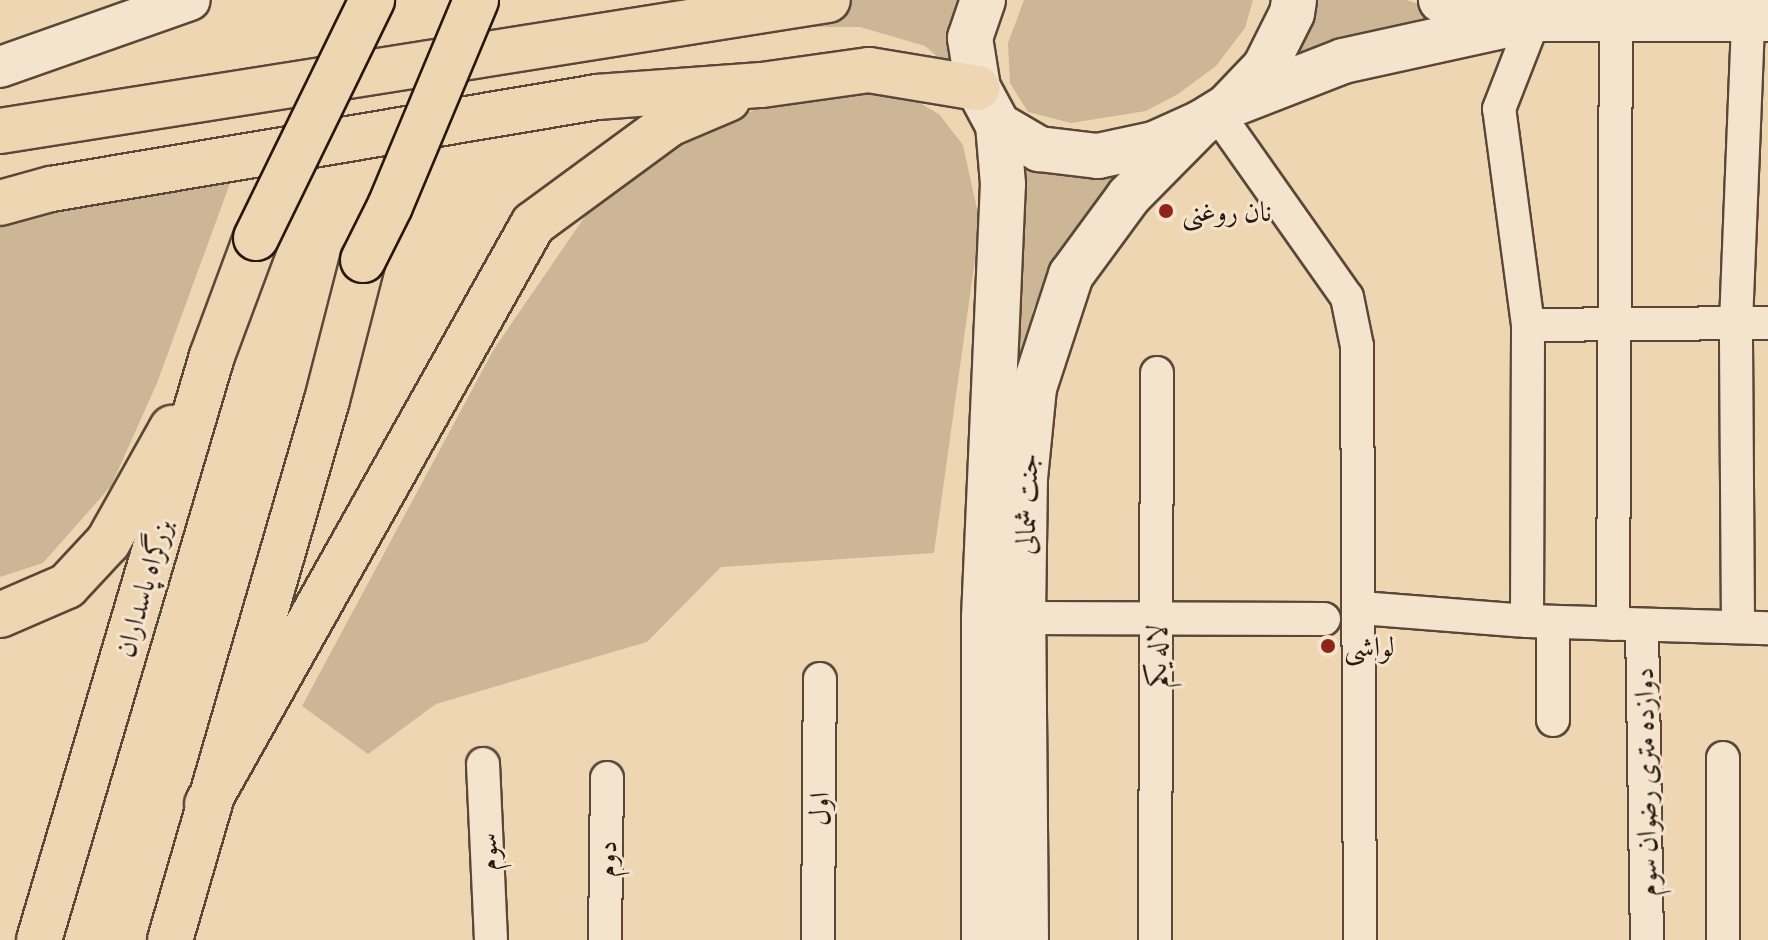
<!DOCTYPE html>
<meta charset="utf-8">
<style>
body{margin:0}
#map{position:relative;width:1768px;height:940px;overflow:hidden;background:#efd6b2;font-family:"EB Garamond",Amiri,serif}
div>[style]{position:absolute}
.green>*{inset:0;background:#cdb696}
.roads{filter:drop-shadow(2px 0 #594838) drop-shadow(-2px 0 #594838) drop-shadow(0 2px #594838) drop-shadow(0 -2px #594838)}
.minor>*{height:32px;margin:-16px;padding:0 16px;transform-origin:16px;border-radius:16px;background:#f5e4cd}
.tertiary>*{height:40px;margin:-20px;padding:0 20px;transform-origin:20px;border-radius:20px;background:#f5e4cd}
.secondary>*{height:44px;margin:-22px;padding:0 22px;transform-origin:22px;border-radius:22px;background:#f5e4cd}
.trunk>*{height:44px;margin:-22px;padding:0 22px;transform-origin:22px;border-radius:22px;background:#efd6b2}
.bridges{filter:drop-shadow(2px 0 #271810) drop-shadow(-2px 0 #271810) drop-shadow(0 2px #271810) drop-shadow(0 -2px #271810)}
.trunk-bridge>*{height:44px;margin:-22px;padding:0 22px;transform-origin:22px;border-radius:22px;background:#efd6b2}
.dots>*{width:22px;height:22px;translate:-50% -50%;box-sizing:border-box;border:4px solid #f5e4cd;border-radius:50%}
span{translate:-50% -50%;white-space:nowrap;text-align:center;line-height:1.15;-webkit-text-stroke:6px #f5e4cd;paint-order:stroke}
.poi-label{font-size:28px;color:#271810}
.left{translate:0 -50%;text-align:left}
.street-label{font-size:28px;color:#271810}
</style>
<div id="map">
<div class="green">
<div style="clip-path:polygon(839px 0,969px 0,967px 82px,925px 46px,860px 27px,791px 27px)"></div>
<div style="clip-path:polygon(1024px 0,1253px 0,1245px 28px,1216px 66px,1178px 94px,1146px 111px,1071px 123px,1028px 112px,1010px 83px,1008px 43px)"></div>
<div style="clip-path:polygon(1303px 0,1406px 0,1469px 19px,1272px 76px)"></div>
<div style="clip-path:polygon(874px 87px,902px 93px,939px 114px,963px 145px,980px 223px,934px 553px,721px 567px,647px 642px,436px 704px,368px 754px,302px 706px,494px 349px,599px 196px,653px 152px,727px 120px,797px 95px)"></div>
<div style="clip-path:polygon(244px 145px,157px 383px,111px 486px,43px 563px,0 577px,0 186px)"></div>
<div style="clip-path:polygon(1013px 147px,1156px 157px,1057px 262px,1033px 309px,1003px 538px)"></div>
</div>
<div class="roads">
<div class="minor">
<div style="left:1217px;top:113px;width:225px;rotate:54.8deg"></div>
<div style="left:1347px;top:297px;width:50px;rotate:78.5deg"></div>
<div style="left:1357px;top:346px;width:594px;rotate:89.71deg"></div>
<div style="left:1528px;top:325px;width:240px;rotate:-0.5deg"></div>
<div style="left:1361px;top:608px;width:167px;rotate:4.5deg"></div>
<div style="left:1527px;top:621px;width:241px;rotate:1.7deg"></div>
<div style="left:1023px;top:618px;width:301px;rotate:0.2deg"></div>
<div style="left:1527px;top:621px;width:296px;rotate:-89.8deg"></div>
<div style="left:1528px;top:325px;width:218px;rotate:-97.6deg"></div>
<div style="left:1499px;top:109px;width:97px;rotate:-68.7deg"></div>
<div style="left:1553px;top:622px;width:98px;rotate:90deg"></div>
<div style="left:1613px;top:624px;width:605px;rotate:-89.72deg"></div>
<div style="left:1642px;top:625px;width:315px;rotate:89.1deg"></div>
<div style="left:1738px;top:627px;width:304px;rotate:-90.4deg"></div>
<div style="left:1736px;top:323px;width:304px;rotate:-87.7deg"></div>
<div style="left:483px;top:764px;width:176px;rotate:87.4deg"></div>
<div style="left:605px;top:940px;width:162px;rotate:-89.3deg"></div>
<div style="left:818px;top:940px;width:261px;rotate:-89.6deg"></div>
<div style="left:1155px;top:940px;width:567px;rotate:-89.8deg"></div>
<div style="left:1723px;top:940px;width:182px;rotate:-90deg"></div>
</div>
<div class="tertiary">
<div style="left:0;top:67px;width:201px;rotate:-19.4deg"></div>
</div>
<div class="secondary">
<div style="left:983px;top:0;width:40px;rotate:108.9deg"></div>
<div style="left:970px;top:38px;width:51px;rotate:80.9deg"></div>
<div style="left:978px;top:88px;width:42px;rotate:61.6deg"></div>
<div style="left:998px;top:125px;width:48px;rotate:30.3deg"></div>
<div style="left:1039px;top:149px;width:59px;rotate:6.8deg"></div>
<div style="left:1098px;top:156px;width:57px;rotate:-12.1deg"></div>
<div style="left:1154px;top:144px;width:51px;rotate:-24.1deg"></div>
<div style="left:1201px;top:123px;width:32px;rotate:-32deg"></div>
<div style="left:1228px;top:106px;width:54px;rotate:-46.5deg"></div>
<div style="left:1265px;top:67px;width:60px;rotate:-63.4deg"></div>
<div style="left:1292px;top:13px;width:13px;rotate:-81deg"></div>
<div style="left:1534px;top:19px;width:234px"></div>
<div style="left:1238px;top:102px;width:113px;rotate:-21.3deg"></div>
<div style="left:1343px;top:61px;width:196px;rotate:-12.4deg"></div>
<div style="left:1534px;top:19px;width:95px;rotate:-168.5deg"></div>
<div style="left:984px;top:940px;width:322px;rotate:-90deg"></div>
<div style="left:984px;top:618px;width:434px;rotate:-87.5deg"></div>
<div style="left:1003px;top:184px;width:59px;rotate:-94.8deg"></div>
<div style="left:1026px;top:940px;width:322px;rotate:-90.5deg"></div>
<div style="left:1023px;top:618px;width:140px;rotate:-89.2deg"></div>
<div style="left:1025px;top:478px;width:90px;rotate:-84.3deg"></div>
<div style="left:1034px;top:388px;width:119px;rotate:-71.9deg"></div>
<div style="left:1071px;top:275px;width:98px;rotate:-53.7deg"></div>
<div style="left:1129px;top:196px;width:103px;rotate:-45.4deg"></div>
</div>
<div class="trunk">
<div style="left:0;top:131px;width:838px;rotate:-8.99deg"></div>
<div style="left:0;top:203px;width:53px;rotate:-15.4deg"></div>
<div style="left:51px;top:189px;width:554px;rotate:-9.56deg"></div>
<div style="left:597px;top:97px;width:165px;rotate:-4.2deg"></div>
<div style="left:762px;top:85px;width:108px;rotate:-8deg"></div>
<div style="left:869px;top:70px;width:110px;rotate:9.4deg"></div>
<div style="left:0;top:615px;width:73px;rotate:-23.4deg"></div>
<div style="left:67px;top:586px;width:60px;rotate:-47deg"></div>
<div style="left:108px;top:542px;width:131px;rotate:-60.7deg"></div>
<div style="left:207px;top:804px;width:665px;rotate:-60.66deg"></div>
<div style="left:533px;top:224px;width:169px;rotate:-36.3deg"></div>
<div style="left:669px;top:124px;width:64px;rotate:-23deg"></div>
<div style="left:39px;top:940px;width:609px;rotate:-73.5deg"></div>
<div style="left:212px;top:356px;width:126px;rotate:-69.6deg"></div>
<div style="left:170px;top:940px;width:562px;rotate:-73.79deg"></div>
<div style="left:327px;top:400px;width:145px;rotate:-75.6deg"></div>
</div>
</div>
<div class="bridges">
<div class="trunk-bridge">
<div style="left:256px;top:238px;width:265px;rotate:-64deg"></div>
<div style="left:363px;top:260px;width:60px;rotate:-63.4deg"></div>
<div style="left:390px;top:206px;width:223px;rotate:-67.3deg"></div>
</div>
</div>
<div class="dots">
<div style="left:1166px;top:211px;background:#8f2418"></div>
<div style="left:1328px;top:646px;background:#8f2418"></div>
</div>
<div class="poi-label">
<span class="left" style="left:1182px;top:211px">نان روغنی</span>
<span class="left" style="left:1344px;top:646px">لواشی</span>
</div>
<div class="street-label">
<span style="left:1026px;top:504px;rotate:-88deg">جنت شمالی</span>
<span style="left:143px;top:588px;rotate:-74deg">بزرگراه پاسداران</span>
<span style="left:1156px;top:656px;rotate:-90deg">لاله یکم</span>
<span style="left:1645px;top:782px;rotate:-91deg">دوازده متری رضوان سوم</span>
<span style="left:819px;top:809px;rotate:-90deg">اول</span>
<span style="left:487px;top:852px;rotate:-92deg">سوم</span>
<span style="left:606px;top:859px;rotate:-89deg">دوم</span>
</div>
</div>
